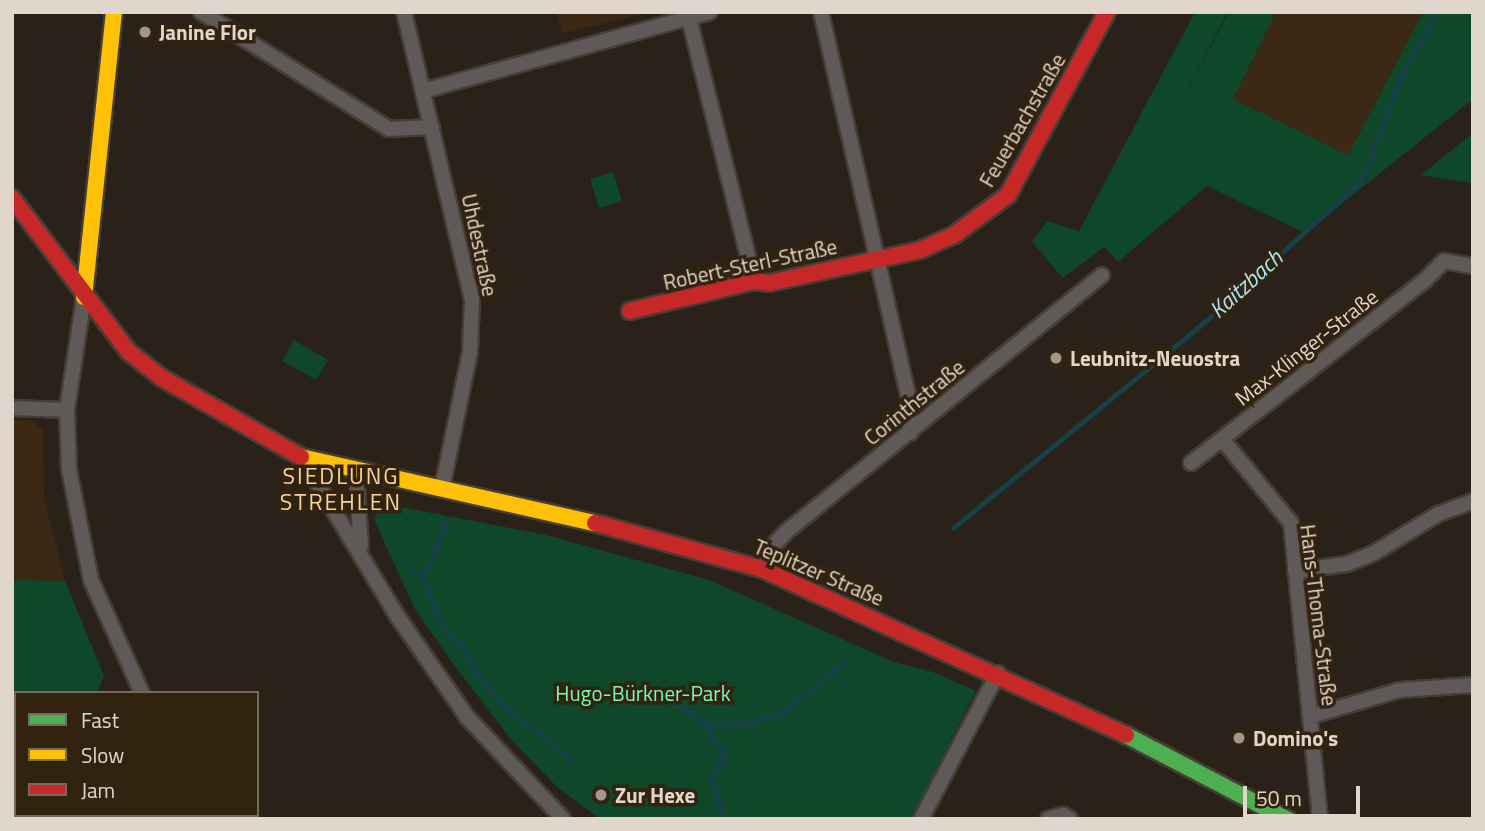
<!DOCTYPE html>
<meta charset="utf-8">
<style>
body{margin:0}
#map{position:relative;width:1485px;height:831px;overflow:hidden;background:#2a2118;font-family:"Titillium Web",sans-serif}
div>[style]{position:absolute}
.built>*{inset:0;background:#3c2913}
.green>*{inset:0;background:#0f472b}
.stream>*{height:4.5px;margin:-2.25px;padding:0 2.25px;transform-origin:2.25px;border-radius:2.25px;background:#174047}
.roads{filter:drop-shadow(2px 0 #463e36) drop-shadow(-2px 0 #463e36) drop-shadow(0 2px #463e36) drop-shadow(0 -2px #463e36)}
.street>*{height:14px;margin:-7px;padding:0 7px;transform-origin:7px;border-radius:7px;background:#5f5a58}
.fast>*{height:16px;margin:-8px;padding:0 8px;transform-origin:8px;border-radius:8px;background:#4caf50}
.slow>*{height:16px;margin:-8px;padding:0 8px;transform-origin:8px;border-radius:8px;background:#ffc107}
.jam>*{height:16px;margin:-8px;padding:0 8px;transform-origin:8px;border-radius:8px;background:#c62828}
.dots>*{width:19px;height:19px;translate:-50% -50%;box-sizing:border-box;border:4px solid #322210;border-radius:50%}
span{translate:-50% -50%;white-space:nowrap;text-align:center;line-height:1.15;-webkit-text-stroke:7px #322210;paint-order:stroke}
.poi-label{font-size:21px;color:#e1d6cb;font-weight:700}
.left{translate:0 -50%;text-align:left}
.street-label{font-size:21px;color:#e1d6cb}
.park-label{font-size:21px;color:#76fcb1}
.water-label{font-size:23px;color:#a9e5f3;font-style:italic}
.neighbourhood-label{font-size:23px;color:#f9d29e;letter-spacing:2px}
.frame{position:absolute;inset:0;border:14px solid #e1d6cb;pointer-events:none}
.legend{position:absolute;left:14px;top:691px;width:245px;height:126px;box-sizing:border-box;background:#322210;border:2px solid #786a5b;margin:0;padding:9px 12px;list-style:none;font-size:21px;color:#e1d6cb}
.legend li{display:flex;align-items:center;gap:14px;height:35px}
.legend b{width:35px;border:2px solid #786a5b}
.scale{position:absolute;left:1243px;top:786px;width:117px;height:32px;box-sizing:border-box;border:4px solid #e1d6cb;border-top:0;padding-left:9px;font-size:21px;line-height:24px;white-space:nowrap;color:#e1d6cb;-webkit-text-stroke:5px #322210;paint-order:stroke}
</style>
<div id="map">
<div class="built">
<div style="clip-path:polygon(557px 12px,651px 12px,563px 33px)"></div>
<div style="clip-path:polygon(1276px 12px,1423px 12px,1348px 155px,1233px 99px)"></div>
<div style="clip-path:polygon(12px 420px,30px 420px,43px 429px,44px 498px,65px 581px,12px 580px)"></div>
</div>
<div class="green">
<div style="clip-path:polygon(1195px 12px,1228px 12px,1160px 142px,1229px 12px,1276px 12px,1233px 99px,1348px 155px,1423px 12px,1473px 12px,1473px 99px,1305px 233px,1207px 186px,1118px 262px,1104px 247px,1063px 278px,1032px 242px,1047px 221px,1079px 231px)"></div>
<div style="clip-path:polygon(1473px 133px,1473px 183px,1421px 175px)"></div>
<div style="clip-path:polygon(613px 172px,622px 201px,599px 208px,590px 179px)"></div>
<div style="clip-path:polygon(294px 340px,328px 360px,316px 380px,282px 361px)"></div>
<div style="clip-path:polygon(380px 503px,546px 535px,709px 580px,894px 662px,933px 672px,976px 691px,911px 819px,600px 819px,557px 787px,510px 738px,451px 661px,415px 609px,374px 520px)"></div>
<div style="clip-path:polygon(12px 580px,65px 581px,104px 676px,97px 693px,16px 693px,16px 815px,47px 815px,45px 819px,12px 819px)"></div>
</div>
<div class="stream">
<div style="left:953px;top:528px;width:327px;rotate:-39.3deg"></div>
<div style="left:1206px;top:321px;width:210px;rotate:-42.1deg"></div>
<div style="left:1362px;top:180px;width:116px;rotate:-69.2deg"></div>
<div style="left:1403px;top:72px;width:68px;rotate:-61.2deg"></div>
<div style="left:413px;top:571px;width:12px;rotate:31deg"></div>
<div style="left:423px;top:577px;width:57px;rotate:68.4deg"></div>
<div style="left:444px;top:630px;width:21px;rotate:37deg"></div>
<div style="left:461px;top:643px;width:29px;rotate:65deg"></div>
<div style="left:473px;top:669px;width:48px;rotate:50deg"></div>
<div style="left:504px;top:706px;width:85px;rotate:38.3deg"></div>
<div style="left:423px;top:577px;width:60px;rotate:-66.4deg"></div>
<div style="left:654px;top:687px;width:63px;rotate:36deg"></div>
<div style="left:724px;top:819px;width:42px;rotate:-108deg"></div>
<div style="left:711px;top:779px;width:27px;rotate:-62deg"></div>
<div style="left:724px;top:755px;width:36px;rotate:-122deg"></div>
<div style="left:705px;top:724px;width:48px;rotate:-2.4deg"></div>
<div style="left:753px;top:722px;width:34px;rotate:-19deg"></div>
<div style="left:785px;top:711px;width:79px;rotate:-39.3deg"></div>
</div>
<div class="roads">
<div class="street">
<div style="left:201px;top:12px;width:221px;rotate:31.9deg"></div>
<div style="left:389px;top:129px;width:43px;rotate:-2.7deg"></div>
<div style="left:404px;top:12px;width:296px;rotate:76.7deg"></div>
<div style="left:472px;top:300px;width:52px;rotate:92.2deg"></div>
<div style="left:470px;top:352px;width:139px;rotate:101.6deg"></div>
<div style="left:821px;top:12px;width:398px;rotate:77.2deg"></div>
<div style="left:909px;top:400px;width:33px;rotate:88deg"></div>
<div style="left:689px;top:18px;width:271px;rotate:76.1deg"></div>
<div style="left:423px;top:91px;width:297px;rotate:-15.4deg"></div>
<div style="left:84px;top:297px;width:114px;rotate:98.6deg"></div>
<div style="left:67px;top:410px;width:59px;rotate:88.1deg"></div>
<div style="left:69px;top:469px;width:113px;rotate:78.8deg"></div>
<div style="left:91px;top:580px;width:124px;rotate:65.7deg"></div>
<div style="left:12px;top:408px;width:55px;rotate:2.1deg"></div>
<div style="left:1222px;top:439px;width:109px;rotate:50.6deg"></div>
<div style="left:1291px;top:523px;width:297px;rotate:84.4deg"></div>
<div style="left:302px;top:458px;width:186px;rotate:58.9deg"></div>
<div style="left:398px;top:617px;width:121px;rotate:55.4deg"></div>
<div style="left:467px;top:717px;width:140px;rotate:46.7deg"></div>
<div style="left:1191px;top:463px;width:294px;rotate:-38deg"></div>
<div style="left:1423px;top:282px;width:30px;rotate:-45deg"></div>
<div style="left:1444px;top:261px;width:29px;rotate:10deg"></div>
<div style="left:356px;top:473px;width:73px;rotate:86.1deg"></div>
<div style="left:762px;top:569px;width:25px;rotate:-64deg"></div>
<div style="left:773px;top:546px;width:19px;rotate:-47deg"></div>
<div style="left:786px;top:532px;width:407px;rotate:-39.1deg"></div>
<div style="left:1295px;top:571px;width:52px;rotate:-7.7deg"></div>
<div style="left:1347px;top:564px;width:29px;rotate:-22deg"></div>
<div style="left:1374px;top:553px;width:75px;rotate:-31.4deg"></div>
<div style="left:1438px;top:514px;width:37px;rotate:-20deg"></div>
<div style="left:1311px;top:716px;width:93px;rotate:-16.3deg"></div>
<div style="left:1400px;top:690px;width:73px;rotate:-3.9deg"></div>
<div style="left:198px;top:815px;width:4px;rotate:63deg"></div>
<div style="left:921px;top:819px;width:165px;rotate:-62.2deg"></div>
<div style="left:1048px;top:819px;width:16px;rotate:-15deg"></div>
<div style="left:1063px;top:815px;width:8px;rotate:30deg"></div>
</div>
<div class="fast">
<div style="left:1126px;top:735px;width:182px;rotate:27.6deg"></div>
</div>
<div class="slow">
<div style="left:84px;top:297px;width:287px;rotate:-84deg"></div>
<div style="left:301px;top:457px;width:301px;rotate:12.7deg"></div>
</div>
<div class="jam">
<div style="left:12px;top:198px;width:193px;rotate:52.8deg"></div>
<div style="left:129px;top:352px;width:42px;rotate:38.2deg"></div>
<div style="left:162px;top:378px;width:160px;rotate:29.6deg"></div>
<div style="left:630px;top:311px;width:128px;rotate:-13.6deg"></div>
<div style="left:754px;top:281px;width:15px;rotate:8deg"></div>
<div style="left:769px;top:283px;width:155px;rotate:-12.3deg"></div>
<div style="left:920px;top:250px;width:37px;rotate:-24deg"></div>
<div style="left:954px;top:235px;width:67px;rotate:-36.5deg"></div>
<div style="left:1008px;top:195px;width:208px;rotate:-61.6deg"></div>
<div style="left:595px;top:523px;width:173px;rotate:15.4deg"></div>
<div style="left:762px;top:569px;width:400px;rotate:24.5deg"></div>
</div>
</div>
<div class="dots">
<div style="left:145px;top:32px;background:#a1978c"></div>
<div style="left:1056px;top:358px;background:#a1978c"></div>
<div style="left:1239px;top:738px;background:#a1978c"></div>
<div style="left:601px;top:795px;background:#a1978c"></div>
</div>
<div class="poi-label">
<span class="left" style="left:159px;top:32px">Janine Flor</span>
<span class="left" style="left:1070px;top:358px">Leubnitz-Neuostra</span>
<span class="left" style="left:1253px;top:738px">Domino's</span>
<span class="left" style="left:615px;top:795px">Zur Hexe</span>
</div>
<div class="street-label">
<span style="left:1022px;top:120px;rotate:-60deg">Feuerbachstraße</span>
<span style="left:480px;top:245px;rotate:78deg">Uhdestraße</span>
<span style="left:750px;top:264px;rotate:-12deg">Robert-Sterl-Straße</span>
<span style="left:1306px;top:347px;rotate:-38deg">Max-Klinger-Straße</span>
<span style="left:914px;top:402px;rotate:-39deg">Corinthstraße</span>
<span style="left:819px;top:572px;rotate:23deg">Teplitzer Straße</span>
<span style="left:1319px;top:615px;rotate:83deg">Hans-Thoma-Straße</span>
</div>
<div class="park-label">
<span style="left:643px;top:693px">Hugo-Bürkner-Park</span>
</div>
<div class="water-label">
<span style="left:1246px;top:284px;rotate:-42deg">Kaitzbach</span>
</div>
<div class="neighbourhood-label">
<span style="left:341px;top:489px">SIEDLUNG<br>STREHLEN</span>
</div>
<div class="frame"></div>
<ul class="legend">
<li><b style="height:9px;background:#4caf50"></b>Fast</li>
<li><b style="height:9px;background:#ffc107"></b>Slow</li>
<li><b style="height:9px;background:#c62828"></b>Jam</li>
</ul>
<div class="scale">50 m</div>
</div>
